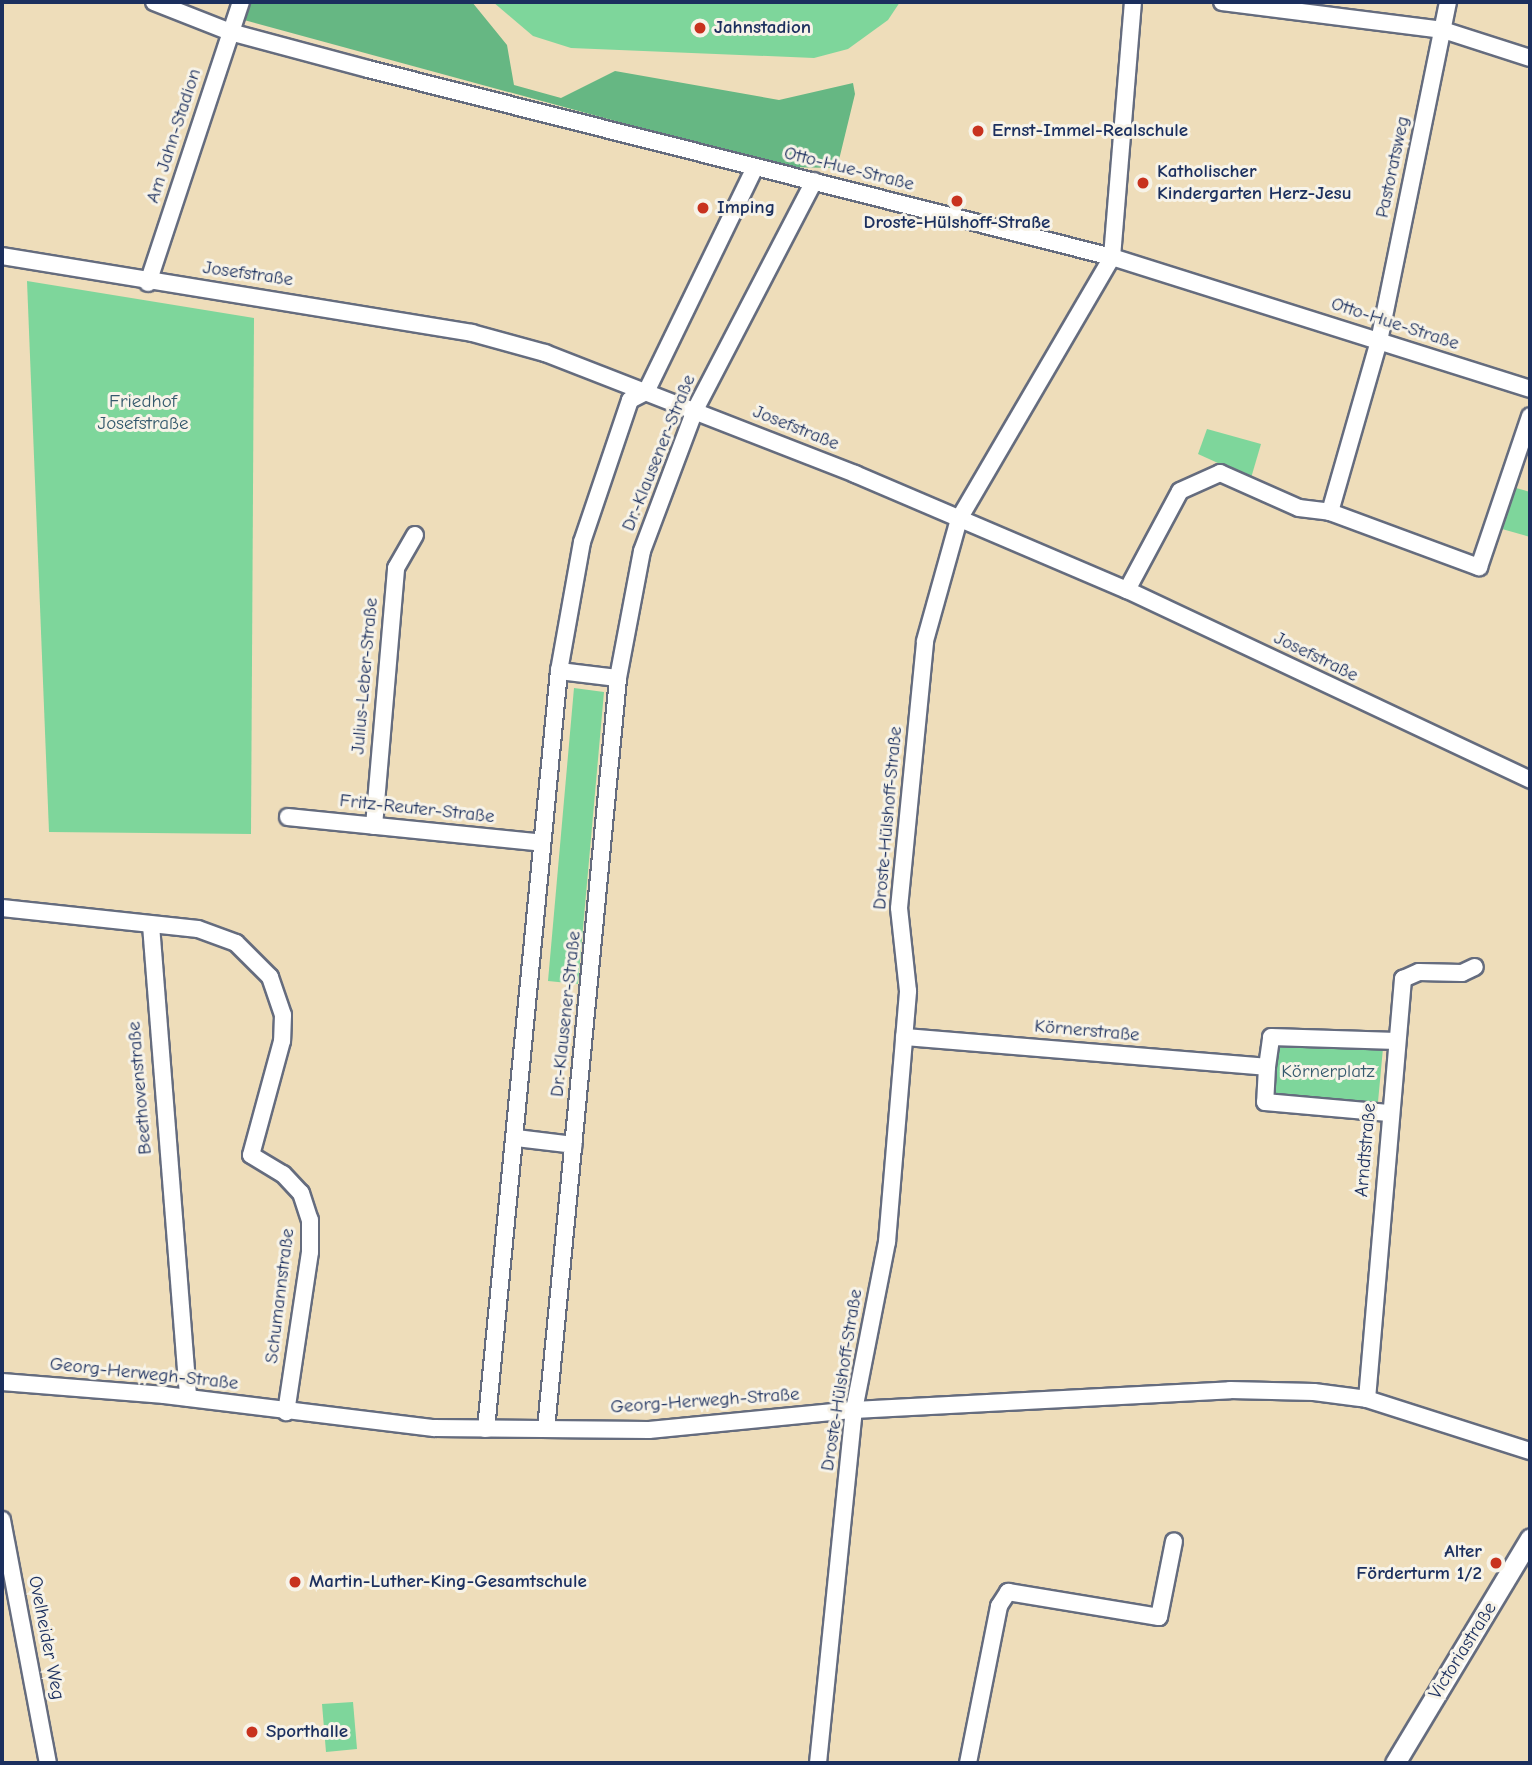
<!DOCTYPE html>
<meta charset="utf-8">
<style>
body{margin:0}
#map{position:relative;width:1532px;height:1765px;overflow:hidden;background:#eeddba;font-family:"Comic Neue",sans-serif}
div>[style]{position:absolute}
.green>*{inset:0;background:#7ed69b}
.forest>*{inset:0;background:#66b783}
.roads{filter:drop-shadow(2px 0 #656c7e) drop-shadow(-2px 0 #656c7e) drop-shadow(0 2px #656c7e) drop-shadow(0 -2px #656c7e)}
.minor>*{height:16px;margin:-8px;padding:0 8px;transform-origin:8px;border-radius:8px;background:#fff}
.major>*{height:19px;margin:-9.5px;padding:0 9.5px;transform-origin:9.5px;border-radius:9.5px;background:#fff}
.dots>*{width:19px;height:19px;translate:-50% -50%;box-sizing:border-box;border:4px solid #f7f3e8;border-radius:50%}
span{translate:-50% -50%;white-space:nowrap;text-align:center;line-height:1.15;-webkit-text-stroke:6px #f7f3e8;paint-order:stroke}
.poi-label{font-size:19px;color:#1b2f5e;font-weight:700}
.left{translate:0 -50%;text-align:left}
.right{translate:-100% -50%;text-align:right}
.street-label{font-size:19px;color:#1b2f5e}
.park-label{font-size:19px;color:#34596d}
.frame{position:absolute;inset:0;border:4px solid #1b2f5e;pointer-events:none}
</style>
<div id="map">
<div class="green">
<div style="clip-path:polygon(493px 2px,900px 2px,888px 20px,848px 49px,814px 58px,571px 48px,533px 36px)"></div>
<div style="clip-path:polygon(27px 281px,254px 318px,251px 834px,49px 832px)"></div>
<div style="clip-path:polygon(1207px 429px,1261px 444px,1251px 478px,1198px 454px)"></div>
<div style="clip-path:polygon(1516px 488px,1530px 492px,1530px 537px,1502px 529px)"></div>
<div style="clip-path:polygon(574px 688px,604px 692px,578px 984px,548px 981px)"></div>
<div style="clip-path:polygon(1279px 1042px,1383px 1048px,1378px 1102px,1273px 1096px)"></div>
<div style="clip-path:polygon(353px 1702px,357px 1749px,326px 1752px,322px 1704px)"></div>
</div>
<div class="forest">
<div style="clip-path:polygon(250px 2px,472px 2px,507px 45px,514px 85px,561px 98px,615px 71px,779px 100px,853px 83px,855px 94px,837px 168px,784px 167px,244px 20px)"></div>
</div>
<div class="roads">
<div class="minor">
<div style="left:154px;top:2px;width:82px;rotate:21.5deg"></div>
<div style="left:230px;top:32px;width:143px;rotate:15deg"></div>
<div style="left:368px;top:69px;width:767px;rotate:14.18deg"></div>
<div style="left:1112px;top:257px;width:438px;rotate:17.5deg"></div>
<div style="left:1222px;top:2px;width:223px;rotate:7.2deg"></div>
<div style="left:1443px;top:30px;width:91px;rotate:17.8deg"></div>
<div style="left:1448px;top:2px;width:346px;rotate:101.5deg"></div>
<div style="left:1379px;top:341px;width:178px;rotate:106deg"></div>
<div style="left:1330px;top:512px;width:159px;rotate:20.3deg"></div>
<div style="left:1479px;top:567px;width:159px;rotate:-71.3deg"></div>
<div style="left:2px;top:256px;width:476px;rotate:9.3deg"></div>
<div style="left:472px;top:333px;width:76px;rotate:15.3deg"></div>
<div style="left:545px;top:353px;width:333px;rotate:21.3deg"></div>
<div style="left:855px;top:474px;width:296px;rotate:23.1deg"></div>
<div style="left:1127px;top:590px;width:446px;rotate:25.2deg"></div>
<div style="left:148px;top:283px;width:296px;rotate:-71.7deg"></div>
<div style="left:1127px;top:590px;width:112px;rotate:-61.8deg"></div>
<div style="left:1180px;top:491px;width:44px;rotate:-24.2deg"></div>
<div style="left:1220px;top:473px;width:86px;rotate:23.9deg"></div>
<div style="left:1299px;top:508px;width:31px;rotate:7deg"></div>
<div style="left:559px;top:671px;width:59px;rotate:6.8deg"></div>
<div style="left:288px;top:817px;width:255px;rotate:5.8deg"></div>
<div style="left:374px;top:826px;width:259px;rotate:-85.1deg"></div>
<div style="left:396px;top:568px;width:38px;rotate:-60deg"></div>
<div style="left:2px;top:908px;width:197px;rotate:6.1deg"></div>
<div style="left:198px;top:929px;width:40px;rotate:20.2deg"></div>
<div style="left:236px;top:943px;width:48px;rotate:45deg"></div>
<div style="left:270px;top:977px;width:40px;rotate:71.1deg"></div>
<div style="left:283px;top:1015px;width:26px;rotate:92deg"></div>
<div style="left:282px;top:1041px;width:118px;rotate:105.2deg"></div>
<div style="left:251px;top:1155px;width:37px;rotate:31deg"></div>
<div style="left:283px;top:1174px;width:26px;rotate:47deg"></div>
<div style="left:301px;top:1193px;width:28px;rotate:72deg"></div>
<div style="left:310px;top:1220px;width:32px;rotate:90deg"></div>
<div style="left:310px;top:1252px;width:162px;rotate:98.5deg"></div>
<div style="left:151px;top:925px;width:474px;rotate:85.5deg"></div>
<div style="left:904px;top:1037px;width:364px;rotate:4.7deg"></div>
<div style="left:1267px;top:1067px;width:35px;rotate:93deg"></div>
<div style="left:1265px;top:1102px;width:124px;rotate:5.1deg"></div>
<div style="left:1267px;top:1067px;width:30px;rotate:-82deg"></div>
<div style="left:1271px;top:1037px;width:126px;rotate:1.8deg"></div>
<div style="left:516px;top:1138px;width:58px;rotate:6.9deg"></div>
<div style="left:2px;top:1382px;width:163px;rotate:4.6deg"></div>
<div style="left:164px;top:1395px;width:272px;rotate:7deg"></div>
<div style="left:434px;top:1428px;width:215px;rotate:0.5deg"></div>
<div style="left:649px;top:1430px;width:206px;rotate:-5.6deg"></div>
<div style="left:854px;top:1410px;width:377px;rotate:-3deg"></div>
<div style="left:1230px;top:1390px;width:84px;rotate:1.4deg"></div>
<div style="left:1314px;top:1392px;width:53px;rotate:7.5deg"></div>
<div style="left:1367px;top:1399px;width:171px;rotate:17.7deg"></div>
<div style="left:1367px;top:1399px;width:422px;rotate:-85.1deg"></div>
<div style="left:1403px;top:979px;width:17px;rotate:-24deg"></div>
<div style="left:1419px;top:972px;width:43px;rotate:1.3deg"></div>
<div style="left:1462px;top:973px;width:14px;rotate:-25deg"></div>
<div style="left:486px;top:1429px;width:762px;rotate:-84.5deg"></div>
<div style="left:559px;top:671px;width:131px;rotate:-79.9deg"></div>
<div style="left:582px;top:542px;width:150px;rotate:-71.3deg"></div>
<div style="left:630px;top:400px;width:18px;rotate:-27deg"></div>
<div style="left:646px;top:392px;width:249px;rotate:-64.1deg"></div>
<div style="left:546px;top:1429px;width:754px;rotate:-84.52deg"></div>
<div style="left:618px;top:678px;width:129px;rotate:-79.3deg"></div>
<div style="left:642px;top:551px;width:151px;rotate:-69.4deg"></div>
<div style="left:695px;top:410px;width:258px;rotate:-62.5deg"></div>
<div style="left:2px;top:1520px;width:247px;rotate:79.3deg"></div>
<div style="left:818px;top:1763px;width:355px;rotate:-84.2deg"></div>
<div style="left:854px;top:1410px;width:171px;rotate:-78.9deg"></div>
<div style="left:887px;top:1242px;width:252px;rotate:-85.2deg"></div>
<div style="left:908px;top:991px;width:83px;rotate:-96.2deg"></div>
<div style="left:899px;top:908px;width:268px;rotate:-84.4deg"></div>
<div style="left:925px;top:641px;width:127px;rotate:-74.4deg"></div>
<div style="left:959px;top:519px;width:303px;rotate:-59.7deg"></div>
<div style="left:1112px;top:257px;width:256px;rotate:-85.3deg"></div>
<div style="left:968px;top:1763px;width:160px;rotate:-78.8deg"></div>
<div style="left:999px;top:1606px;width:17px;rotate:-57deg"></div>
<div style="left:1008px;top:1592px;width:153px;rotate:9.4deg"></div>
<div style="left:1159px;top:1617px;width:77px;rotate:-78.8deg"></div>
</div>
<div class="major">
<div style="left:1395px;top:1763px;width:262px;rotate:-59deg"></div>
</div>
</div>
<div class="dots">
<div style="left:700px;top:28px;background:#c8321e"></div>
<div style="left:978px;top:131px;background:#c8321e"></div>
<div style="left:1143px;top:183px;background:#c8321e"></div>
<div style="left:957px;top:201px;background:#c8321e"></div>
<div style="left:703px;top:208px;background:#c8321e"></div>
<div style="left:1496px;top:1563px;background:#c8321e"></div>
<div style="left:295px;top:1582px;background:#c8321e"></div>
<div style="left:252px;top:1732px;background:#c8321e"></div>
</div>
<div class="poi-label">
<span class="left" style="left:714px;top:28px">Jahnstadion</span>
<span class="left" style="left:992px;top:131px">Ernst-Immel-Realschule</span>
<span class="left" style="left:1157px;top:183px">Katholischer<br>Kindergarten Herz-Jesu</span>
<span class="left" style="left:717px;top:208px">Imping</span>
<span style="left:957px;top:223px">Droste-Hülshoff-Straße</span>
<span class="right" style="left:1482px;top:1563px">Alter<br>Förderturm 1/2</span>
<span class="left" style="left:309px;top:1582px">Martin-Luther-King-Gesamtschule</span>
<span class="left" style="left:266px;top:1732px">Sporthalle</span>
</div>
<div class="street-label">
<span style="left:174px;top:136px;rotate:-72deg">Am Jahn-Stadion</span>
<span style="left:1393px;top:167px;rotate:-78deg">Pastoratsweg</span>
<span style="left:849px;top:169px;rotate:14deg">Otto-Hue-Straße</span>
<span style="left:248px;top:274px;rotate:8deg">Josefstraße</span>
<span style="left:1395px;top:324px;rotate:18deg">Otto-Hue-Straße</span>
<span style="left:796px;top:428px;rotate:22deg">Josefstraße</span>
<span style="left:659px;top:453px;rotate:-68deg">Dr.-Klausener-Straße</span>
<span style="left:1316px;top:657px;rotate:26deg">Josefstraße</span>
<span style="left:365px;top:676px;rotate:-85deg">Julius-Leber-Straße</span>
<span style="left:417px;top:809px;rotate:6deg">Fritz-Reuter-Straße</span>
<span style="left:888px;top:818px;rotate:-85deg">Droste-Hülshoff-Straße</span>
<span style="left:566px;top:1014px;rotate:-84deg">Dr.-Klausener-Straße</span>
<span style="left:1087px;top:1031px;rotate:5deg">Körnerstraße</span>
<span style="left:140px;top:1088px;rotate:-95deg">Beethovenstraße</span>
<span style="left:1366px;top:1150px;rotate:-85deg">Arndtstraße</span>
<span style="left:280px;top:1296px;rotate:-83deg">Schumannstraße</span>
<span style="left:144px;top:1374px;rotate:6deg">Georg-Herwegh-Straße</span>
<span style="left:842px;top:1380px;rotate:-81deg">Droste-Hülshoff-Straße</span>
<span style="left:705px;top:1401px;rotate:-4deg">Georg-Herwegh-Straße</span>
<span style="left:46px;top:1638px;rotate:79deg">Ovelheider Weg</span>
<span style="left:1463px;top:1651px;rotate:-58deg">Victoriastraße</span>
</div>
<div class="park-label">
<span style="left:143px;top:413px">Friedhof<br>Josefstraße</span>
<span style="left:1328px;top:1072px">Körnerplatz</span>
</div>
<div class="frame"></div>
</div>
